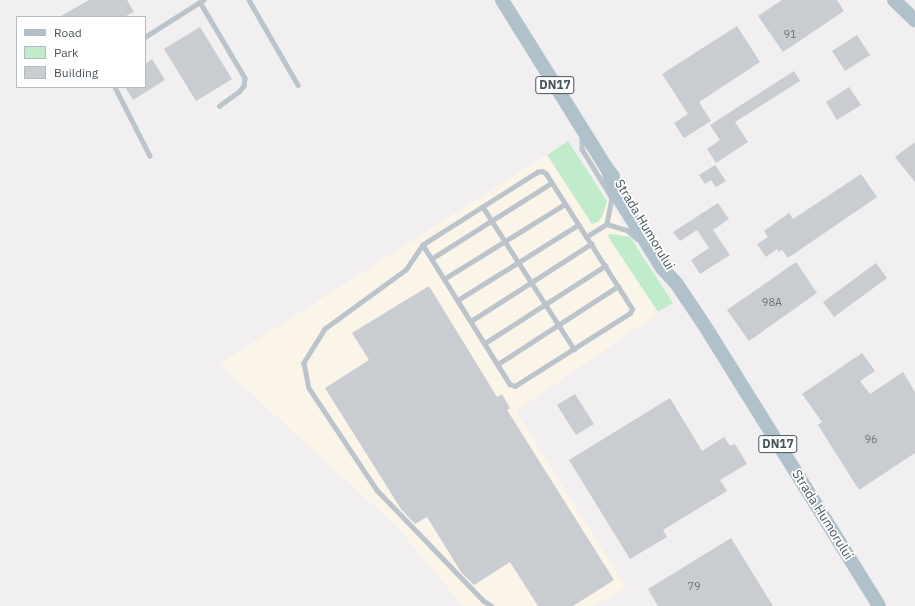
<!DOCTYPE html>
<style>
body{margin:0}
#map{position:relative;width:915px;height:606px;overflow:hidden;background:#f1efef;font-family:"IBM Plex Sans",sans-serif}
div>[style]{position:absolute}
.commercial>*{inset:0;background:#fbf4e9}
.green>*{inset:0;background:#c0eccc}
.building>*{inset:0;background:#c9ccd1}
.lane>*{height:4.5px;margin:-2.25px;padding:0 2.25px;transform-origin:2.25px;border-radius:2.25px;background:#bbc4cb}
.primary>*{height:14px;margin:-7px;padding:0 7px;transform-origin:7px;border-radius:7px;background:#b0c1cc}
span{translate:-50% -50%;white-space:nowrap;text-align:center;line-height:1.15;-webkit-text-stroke:3.5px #fff;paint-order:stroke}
.number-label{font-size:11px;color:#687278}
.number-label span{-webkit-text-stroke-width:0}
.shield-label span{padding:1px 3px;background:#fff;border:1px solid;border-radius:3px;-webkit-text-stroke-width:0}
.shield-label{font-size:12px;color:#48545b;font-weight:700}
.street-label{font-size:13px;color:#48545b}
.legend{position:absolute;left:16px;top:16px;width:130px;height:72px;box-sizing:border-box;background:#fff;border:1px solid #b6bbbd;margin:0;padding:5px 7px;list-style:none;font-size:12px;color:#48545b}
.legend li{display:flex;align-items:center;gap:8px;height:20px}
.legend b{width:20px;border:1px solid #b6bbbd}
</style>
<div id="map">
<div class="commercial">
<div style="clip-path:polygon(568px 141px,673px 303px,516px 411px,626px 587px,593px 606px,463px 606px,396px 526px,219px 364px)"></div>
</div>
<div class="green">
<div style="clip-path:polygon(568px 141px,607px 201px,603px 215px,598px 222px,592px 224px,547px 155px)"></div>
<div style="clip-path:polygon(612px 234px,630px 237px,673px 303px,658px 312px,607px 235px)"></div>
</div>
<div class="building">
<div style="clip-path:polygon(89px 0,127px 0,134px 12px,124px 17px,59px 17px)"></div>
<div style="clip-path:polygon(782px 0,837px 0,844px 11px,783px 52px,758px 16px)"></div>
<div style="clip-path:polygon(737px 26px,760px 62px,699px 102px,711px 121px,684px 138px,674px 123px,688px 114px,662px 74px)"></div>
<div style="clip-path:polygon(200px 27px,232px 79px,196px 101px,164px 49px)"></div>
<div style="clip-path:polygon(857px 35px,870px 55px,845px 71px,832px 51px)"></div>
<div style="clip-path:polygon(152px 59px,165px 80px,133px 100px,125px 87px,145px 87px,145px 64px)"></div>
<div style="clip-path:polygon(794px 71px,800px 81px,735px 122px,748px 142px,716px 163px,707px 149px,720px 140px,710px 125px)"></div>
<div style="clip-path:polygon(849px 87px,861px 105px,837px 120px,826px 102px)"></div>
<div style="clip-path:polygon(915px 142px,915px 182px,895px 157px)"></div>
<div style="clip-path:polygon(715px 165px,726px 181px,716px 187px,711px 180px,705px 184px,699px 175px)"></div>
<div style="clip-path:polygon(861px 174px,877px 197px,788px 258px,782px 250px,779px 252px,777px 249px,766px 257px,757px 244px,768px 237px,764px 231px,789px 213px,793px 219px)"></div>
<div style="clip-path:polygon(718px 203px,729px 219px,713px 230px,730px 255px,700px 274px,691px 260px,709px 248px,697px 230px,680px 241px,673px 232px)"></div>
<div style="clip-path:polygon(796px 262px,817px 293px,749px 341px,727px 310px)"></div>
<div style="clip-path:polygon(876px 263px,887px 278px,834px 317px,823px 302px)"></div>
<div style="clip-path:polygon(429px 286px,497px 397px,502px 394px,510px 408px,507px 410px,614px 580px,573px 606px,538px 606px,510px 562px,474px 585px,461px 572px,427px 517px,415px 524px,401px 509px,325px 388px,369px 360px,352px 333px)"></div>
<div style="clip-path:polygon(862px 353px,875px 371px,860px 381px,870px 394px,903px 372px,915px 392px,915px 453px,859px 490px,818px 425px,822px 422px,802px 394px)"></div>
<div style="clip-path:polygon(575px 394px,594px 424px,576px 435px,557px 405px)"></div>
<div style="clip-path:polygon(670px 398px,702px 451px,724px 437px,730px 446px,735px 444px,747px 464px,720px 480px,727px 491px,663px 530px,667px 537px,630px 559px,569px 460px)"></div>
<div style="clip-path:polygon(731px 538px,773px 606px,658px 606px,648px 589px)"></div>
</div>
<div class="lane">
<div style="left:249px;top:0;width:98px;rotate:60deg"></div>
<div style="left:200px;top:2px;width:88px;rotate:59.4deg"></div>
<div style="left:245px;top:78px;width:8px;rotate:97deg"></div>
<div style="left:244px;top:86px;width:8px;rotate:130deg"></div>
<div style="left:239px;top:92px;width:24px;rotate:144deg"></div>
<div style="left:145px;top:37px;width:69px;rotate:-32.5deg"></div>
<div style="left:115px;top:87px;width:77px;rotate:63.1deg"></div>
<div style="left:582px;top:135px;width:14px;rotate:90deg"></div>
<div style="left:582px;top:149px;width:57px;rotate:58.5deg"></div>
<div style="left:612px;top:198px;width:26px;rotate:101deg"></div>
<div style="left:607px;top:224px;width:21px;rotate:17deg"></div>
<div style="left:627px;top:230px;width:13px;rotate:42deg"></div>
<div style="left:483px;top:207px;width:169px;rotate:57.3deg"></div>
<div style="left:586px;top:237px;width:25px;rotate:-32deg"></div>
<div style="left:423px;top:245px;width:164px;rotate:58deg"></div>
<div style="left:510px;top:384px;width:5px;rotate:22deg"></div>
<div style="left:515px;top:386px;width:136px;rotate:-32.4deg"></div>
<div style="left:630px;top:313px;width:4px;rotate:-63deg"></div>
<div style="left:632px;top:309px;width:160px;rotate:-122.5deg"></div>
<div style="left:546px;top:174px;width:4px;rotate:-146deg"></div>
<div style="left:543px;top:172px;width:5px;rotate:180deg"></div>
<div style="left:538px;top:172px;width:136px;rotate:147.6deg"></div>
<div style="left:423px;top:245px;width:30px;rotate:124deg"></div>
<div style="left:406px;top:270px;width:100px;rotate:143.9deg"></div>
<div style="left:325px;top:329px;width:40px;rotate:122deg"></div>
<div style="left:304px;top:363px;width:25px;rotate:79deg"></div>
<div style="left:309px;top:388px;width:123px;rotate:56.3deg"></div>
<div style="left:377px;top:490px;width:154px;rotate:46.1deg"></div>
<div style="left:484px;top:601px;width:9px;rotate:32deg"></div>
<div style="left:431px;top:259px;width:142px;rotate:-32.3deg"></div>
<div style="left:444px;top:279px;width:142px;rotate:-31.8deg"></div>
<div style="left:458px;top:300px;width:142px;rotate:-32deg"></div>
<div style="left:471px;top:321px;width:143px;rotate:-32.7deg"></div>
<div style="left:485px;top:343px;width:143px;rotate:-32.7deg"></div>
<div style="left:498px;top:364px;width:143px;rotate:-33deg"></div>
</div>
<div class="primary">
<div style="left:502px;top:0;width:200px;rotate:58.1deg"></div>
<div style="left:608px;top:170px;width:8px;rotate:50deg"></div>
<div style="left:894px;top:0;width:29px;rotate:44deg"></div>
<div style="left:608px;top:170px;width:20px;rotate:75deg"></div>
<div style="left:613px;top:189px;width:93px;rotate:58.2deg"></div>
<div style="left:662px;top:268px;width:21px;rotate:47deg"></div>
<div style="left:676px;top:283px;width:48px;rotate:56deg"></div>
<div style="left:703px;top:323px;width:333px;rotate:58.1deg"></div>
</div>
<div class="number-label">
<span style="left:790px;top:34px">91</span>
<span style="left:772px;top:302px">98A</span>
<span style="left:871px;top:439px">96</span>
<span style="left:694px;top:586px">79</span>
</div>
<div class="shield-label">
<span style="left:555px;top:85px">DN17</span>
<span style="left:778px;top:444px">DN17</span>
</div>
<div class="street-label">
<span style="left:644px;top:225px;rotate:59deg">Strada Humorului</span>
<span style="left:822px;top:515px;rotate:58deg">Strada Humorului</span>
</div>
<ul class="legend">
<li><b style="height:5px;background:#b0c1cc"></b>Road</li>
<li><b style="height:11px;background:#c0eccc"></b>Park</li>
<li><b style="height:11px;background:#c9ccd1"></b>Building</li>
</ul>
</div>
